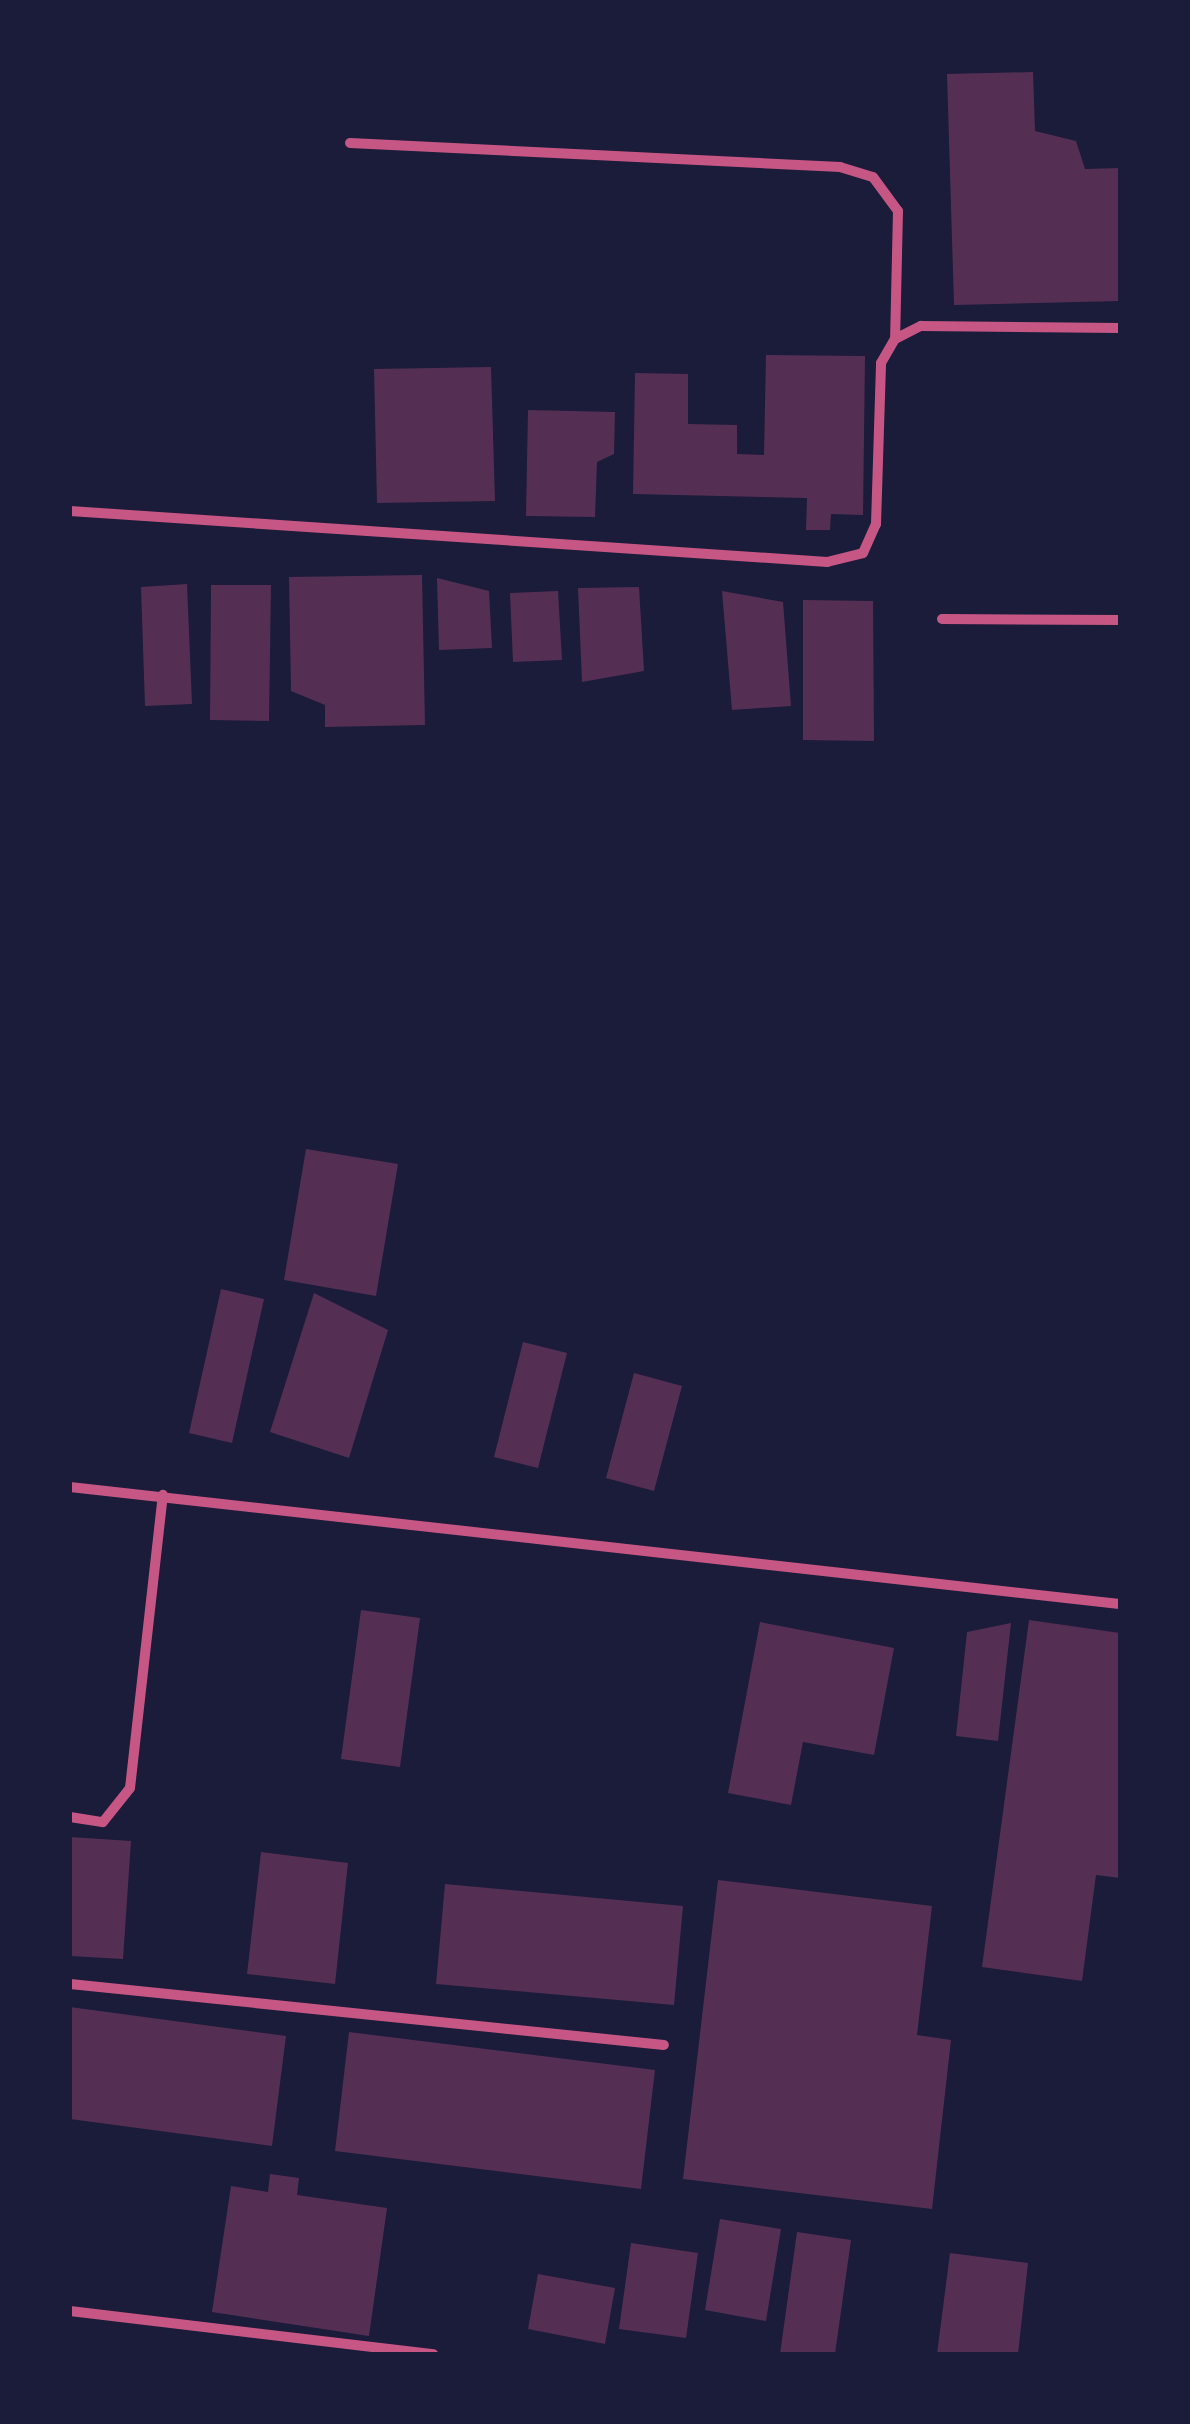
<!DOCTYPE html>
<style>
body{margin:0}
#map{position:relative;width:1190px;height:2424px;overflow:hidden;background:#1b1b3a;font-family:"Alegreya Sans",sans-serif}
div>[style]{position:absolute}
.building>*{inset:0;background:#542f53}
.minor>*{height:10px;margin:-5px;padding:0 5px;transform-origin:5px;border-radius:5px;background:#c65784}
span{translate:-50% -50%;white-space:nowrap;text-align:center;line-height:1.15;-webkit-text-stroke:9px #1b1b3a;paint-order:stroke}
.frame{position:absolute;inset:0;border:72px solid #1b1b3a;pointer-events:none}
</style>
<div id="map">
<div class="building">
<div style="clip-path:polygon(1033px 72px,1035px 131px,1076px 141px,1085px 169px,1120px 168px,1120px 301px,954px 305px,947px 74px)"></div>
<div style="clip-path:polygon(766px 355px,865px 356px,863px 515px,831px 514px,830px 530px,806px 530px,807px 498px,633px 494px,635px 373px,688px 374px,688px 424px,737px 425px,737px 454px,764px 455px)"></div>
<div style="clip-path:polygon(491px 367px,495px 501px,377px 503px,374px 369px)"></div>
<div style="clip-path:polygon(528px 410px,615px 412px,614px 454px,597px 462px,595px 517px,526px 516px)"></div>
<div style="clip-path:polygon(422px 575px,425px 725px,325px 727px,325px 705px,291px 691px,289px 577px)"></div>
<div style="clip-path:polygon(437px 578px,489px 591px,492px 648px,439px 650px)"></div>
<div style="clip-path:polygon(187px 584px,192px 704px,145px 706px,141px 587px)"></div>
<div style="clip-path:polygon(211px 585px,271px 585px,269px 721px,210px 720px)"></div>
<div style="clip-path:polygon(639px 587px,644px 671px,582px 682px,578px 588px)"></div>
<div style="clip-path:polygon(558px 591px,562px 660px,513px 662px,510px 593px)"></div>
<div style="clip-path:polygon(722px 591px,783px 602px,791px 706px,732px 710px)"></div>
<div style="clip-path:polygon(803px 600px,873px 601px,874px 741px,803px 740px)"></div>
<div style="clip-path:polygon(306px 1149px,398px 1164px,376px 1296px,284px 1280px)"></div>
<div style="clip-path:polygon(221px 1289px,264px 1299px,232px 1443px,189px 1433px)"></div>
<div style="clip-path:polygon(314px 1293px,388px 1330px,349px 1458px,270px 1432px)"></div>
<div style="clip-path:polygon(523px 1342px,567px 1353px,538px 1468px,494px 1457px)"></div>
<div style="clip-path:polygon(634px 1373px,682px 1386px,654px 1491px,606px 1478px)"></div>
<div style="clip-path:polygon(361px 1610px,420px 1618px,400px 1767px,341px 1759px)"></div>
<div style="clip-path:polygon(1029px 1620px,1120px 1633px,1120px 1878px,1096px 1875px,1082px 1981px,982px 1967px)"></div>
<div style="clip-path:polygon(760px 1622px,894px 1648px,874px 1755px,803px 1742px,791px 1805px,728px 1793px)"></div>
<div style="clip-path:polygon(1011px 1623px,998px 1741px,956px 1736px,967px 1632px)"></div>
<div style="clip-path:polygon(70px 1837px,131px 1841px,123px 1959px,70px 1956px)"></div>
<div style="clip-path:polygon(261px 1852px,348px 1863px,335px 1984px,247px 1974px)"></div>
<div style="clip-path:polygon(718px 1880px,932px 1906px,917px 2035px,951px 2040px,932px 2209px,683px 2179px)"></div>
<div style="clip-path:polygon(445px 1884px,683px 1906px,674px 2005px,436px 1984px)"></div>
<div style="clip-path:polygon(70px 2007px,286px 2036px,272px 2146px,70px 2119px)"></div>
<div style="clip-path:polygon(349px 2032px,655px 2070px,641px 2189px,335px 2151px)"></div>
<div style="clip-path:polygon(270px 2174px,299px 2178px,297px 2195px,387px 2208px,369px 2336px,212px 2312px,231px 2186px,268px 2192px)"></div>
<div style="clip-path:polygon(720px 2219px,781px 2229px,766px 2321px,705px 2310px)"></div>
<div style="clip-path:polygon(797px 2232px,851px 2240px,835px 2354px,780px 2354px)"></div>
<div style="clip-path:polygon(631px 2243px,698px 2253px,686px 2338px,619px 2329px)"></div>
<div style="clip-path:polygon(950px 2253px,1028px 2263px,1018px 2354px,937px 2354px)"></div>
<div style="clip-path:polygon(538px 2274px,615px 2288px,605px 2344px,528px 2329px)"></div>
</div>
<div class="minor">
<div style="left:350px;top:143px;width:491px;rotate:2.8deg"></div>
<div style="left:840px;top:167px;width:34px;rotate:17deg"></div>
<div style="left:873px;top:177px;width:42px;rotate:53.7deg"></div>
<div style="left:898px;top:211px;width:128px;rotate:91.3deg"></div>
<div style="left:70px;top:511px;width:759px;rotate:3.85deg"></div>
<div style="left:827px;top:562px;width:37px;rotate:-14deg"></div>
<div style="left:863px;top:553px;width:32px;rotate:-66deg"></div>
<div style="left:876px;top:524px;width:161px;rotate:-88.2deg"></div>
<div style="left:881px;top:363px;width:28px;rotate:-60deg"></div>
<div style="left:895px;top:339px;width:29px;rotate:-27deg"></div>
<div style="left:921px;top:326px;width:199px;rotate:0.6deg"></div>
<div style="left:942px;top:619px;width:178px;rotate:0.3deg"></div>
<div style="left:70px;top:1487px;width:1056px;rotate:6.36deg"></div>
<div style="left:70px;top:1817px;width:33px;rotate:9deg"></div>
<div style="left:103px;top:1822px;width:43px;rotate:-51.5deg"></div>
<div style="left:130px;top:1788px;width:295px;rotate:-83.6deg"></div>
<div style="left:70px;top:1984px;width:597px;rotate:5.86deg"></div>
<div style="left:70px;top:2311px;width:366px;rotate:6.8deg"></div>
</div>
<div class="frame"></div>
</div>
